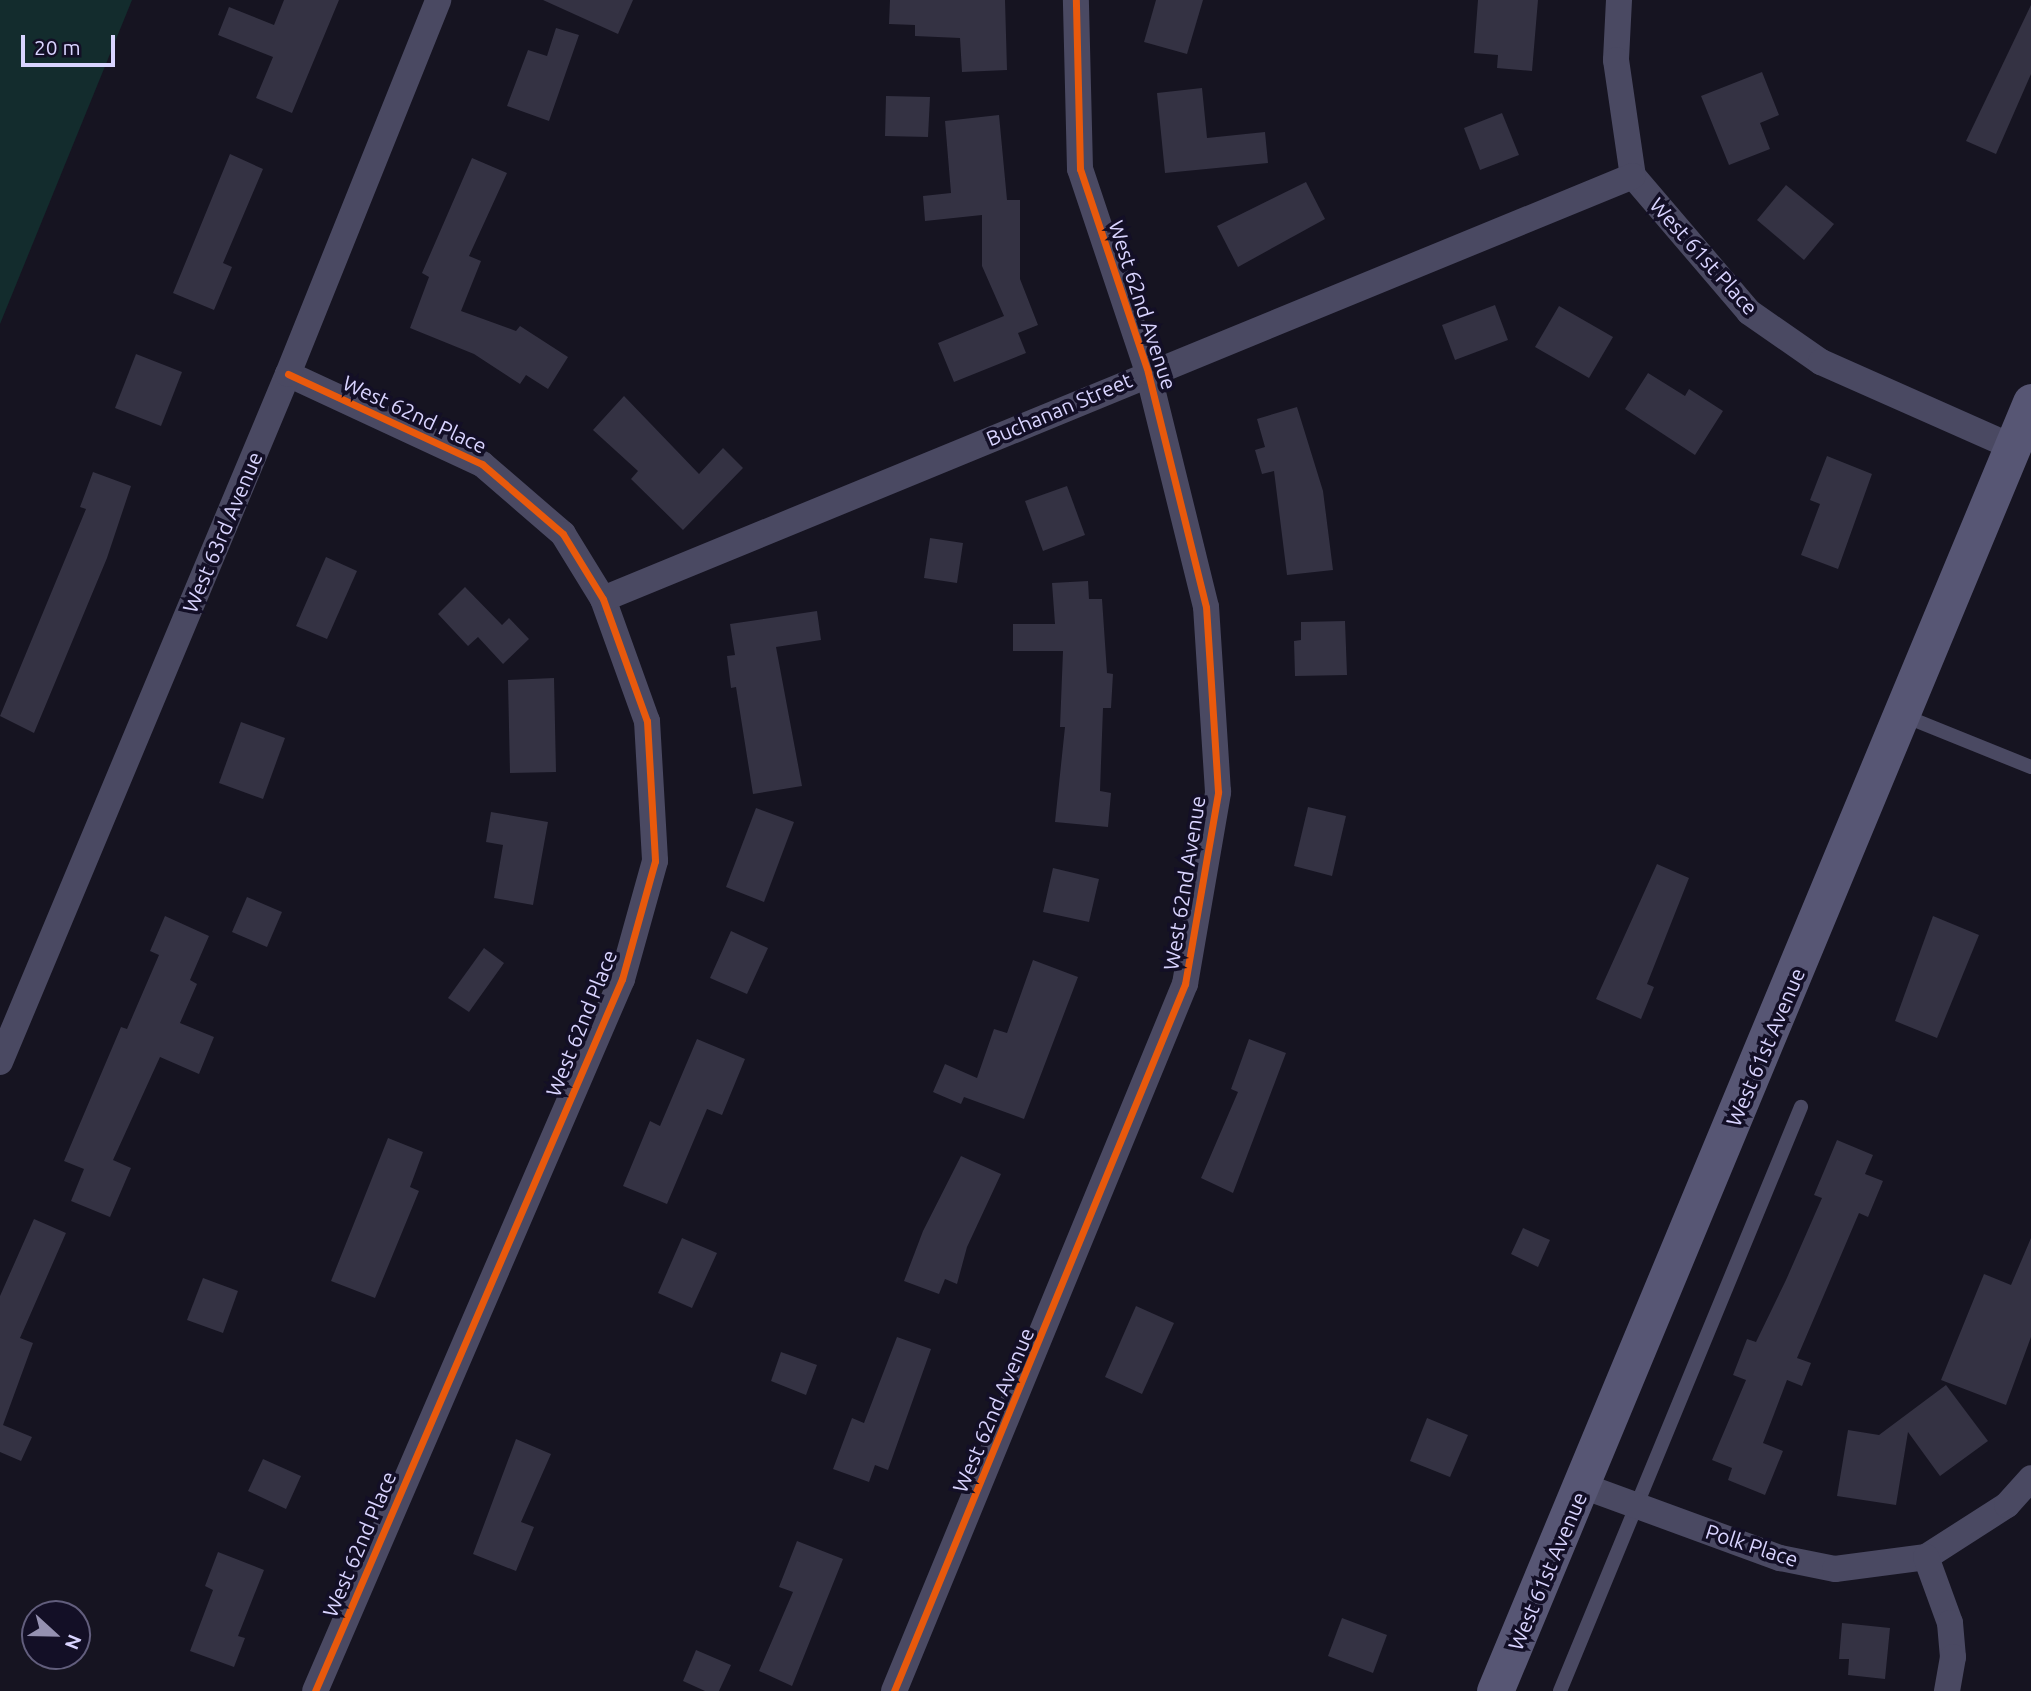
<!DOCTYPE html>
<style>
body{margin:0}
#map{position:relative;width:2031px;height:1691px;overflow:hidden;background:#161421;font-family:Ubuntu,sans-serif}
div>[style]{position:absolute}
.green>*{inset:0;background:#132c2d}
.building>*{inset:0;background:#343243}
.service>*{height:14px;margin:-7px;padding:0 7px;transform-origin:7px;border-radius:7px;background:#4a4962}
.minor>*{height:26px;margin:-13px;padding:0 13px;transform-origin:13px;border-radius:13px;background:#4a4962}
.secondary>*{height:37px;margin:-18.5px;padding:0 18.5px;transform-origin:18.5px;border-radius:18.5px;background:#575674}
.cycleway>*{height:7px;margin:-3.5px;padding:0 3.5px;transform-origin:3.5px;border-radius:3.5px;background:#e8590c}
span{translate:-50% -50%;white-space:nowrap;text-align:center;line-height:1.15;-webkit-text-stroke:7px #130f26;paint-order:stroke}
.street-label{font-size:21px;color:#d9d4ff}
.north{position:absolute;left:21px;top:1600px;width:70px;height:70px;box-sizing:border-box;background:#130f26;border:2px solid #625e7d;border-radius:50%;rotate:112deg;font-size:19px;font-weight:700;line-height:28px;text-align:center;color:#d9d4ff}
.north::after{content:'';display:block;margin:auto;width:24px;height:32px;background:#9591b1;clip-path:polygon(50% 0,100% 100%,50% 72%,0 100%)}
.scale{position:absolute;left:21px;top:35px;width:94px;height:32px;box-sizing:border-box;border:4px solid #d9d4ff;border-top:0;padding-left:9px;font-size:21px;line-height:24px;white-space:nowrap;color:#d9d4ff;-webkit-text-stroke:5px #130f26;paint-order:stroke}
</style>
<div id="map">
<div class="green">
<div style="clip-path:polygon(0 0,132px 0,0 324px)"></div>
</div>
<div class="building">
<div style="clip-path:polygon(284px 0,339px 0,292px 113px,256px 98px,273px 57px,218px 35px,229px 7px,274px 25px)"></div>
<div style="clip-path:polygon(543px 0,633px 0,618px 34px)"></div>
<div style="clip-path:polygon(890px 0,1005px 0,1007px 70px,962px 72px,960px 38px,915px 36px,915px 25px,889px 24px)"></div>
<div style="clip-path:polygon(1156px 0,1203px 0,1187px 54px,1144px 42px)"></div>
<div style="clip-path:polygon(1478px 0,1538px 0,1532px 71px,1497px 68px,1498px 55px,1474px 53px)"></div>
<div style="clip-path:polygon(2031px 5px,2031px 74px,1996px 154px,1966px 141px)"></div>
<div style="clip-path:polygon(556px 28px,579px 35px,549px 121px,507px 106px,528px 50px,547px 56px)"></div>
<div style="clip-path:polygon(1762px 72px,1779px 115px,1760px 123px,1770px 149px,1729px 165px,1701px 96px)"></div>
<div style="clip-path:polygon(1202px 88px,1207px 138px,1265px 132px,1268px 163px,1165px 173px,1157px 93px)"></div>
<div style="clip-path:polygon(886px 96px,930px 97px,928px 137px,885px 136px)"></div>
<div style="clip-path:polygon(1502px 113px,1519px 155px,1480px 170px,1464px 128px)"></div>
<div style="clip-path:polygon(999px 115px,1007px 200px,1020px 200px,1020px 279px,1038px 325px,1018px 333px,1026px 353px,954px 382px,938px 343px,1004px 316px,982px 266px,982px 215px,925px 221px,923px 196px,951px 193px,945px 121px)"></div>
<div style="clip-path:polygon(230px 154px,263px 169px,223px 263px,232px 267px,214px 310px,173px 293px)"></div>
<div style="clip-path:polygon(472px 158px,507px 173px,469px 256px,481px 261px,461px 311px,516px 331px,520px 326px,568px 357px,548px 389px,526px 375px,520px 384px,474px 354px,410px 328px,429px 277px,422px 273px)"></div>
<div style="clip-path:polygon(1306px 182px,1325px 219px,1238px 267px,1217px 226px)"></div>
<div style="clip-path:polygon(1786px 185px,1834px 224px,1804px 260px,1757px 220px)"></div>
<div style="clip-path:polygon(1495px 305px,1508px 340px,1455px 360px,1442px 325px)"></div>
<div style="clip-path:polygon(1559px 306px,1613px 337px,1589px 378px,1535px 347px)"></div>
<div style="clip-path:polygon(136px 354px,182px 372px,161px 426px,115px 408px)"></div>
<div style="clip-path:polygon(1648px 373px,1685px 396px,1689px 389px,1723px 411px,1695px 455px,1625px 409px)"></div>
<div style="clip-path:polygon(624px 396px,699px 474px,723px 448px,743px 468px,683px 530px,631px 479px,638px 471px,593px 430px)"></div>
<div style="clip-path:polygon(1297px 407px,1323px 491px,1333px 570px,1287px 575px,1274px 471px,1262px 474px,1255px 450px,1265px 447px,1257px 419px)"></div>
<div style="clip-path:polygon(1827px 456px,1872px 474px,1838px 569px,1801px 555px,1820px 504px,1810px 500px)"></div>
<div style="clip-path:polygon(93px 472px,131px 486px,107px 558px,34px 733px,0 716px,86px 509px,80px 507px)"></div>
<div style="clip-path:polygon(1067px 486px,1085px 535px,1043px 551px,1025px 501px)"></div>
<div style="clip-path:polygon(930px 538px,963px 543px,957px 583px,924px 578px)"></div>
<div style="clip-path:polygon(326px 557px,357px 571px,327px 639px,296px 626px)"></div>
<div style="clip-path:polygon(1088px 581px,1089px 599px,1102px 599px,1107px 673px,1113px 674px,1111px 708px,1103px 708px,1100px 791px,1111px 793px,1108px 827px,1055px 822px,1065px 727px,1060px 727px,1063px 651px,1013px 651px,1013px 624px,1055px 624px,1052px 583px)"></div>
<div style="clip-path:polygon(465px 587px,502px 625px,509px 618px,529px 639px,503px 664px,478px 637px,468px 646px,438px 614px)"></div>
<div style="clip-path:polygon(817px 611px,821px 640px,776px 647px,802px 786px,753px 794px,736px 687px,731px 688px,727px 656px,735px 655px,730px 624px)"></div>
<div style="clip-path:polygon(1345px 621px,1347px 675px,1295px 676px,1294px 641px,1301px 640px,1301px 622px)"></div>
<div style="clip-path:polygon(554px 678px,556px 772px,510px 773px,508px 680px)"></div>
<div style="clip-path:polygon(241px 722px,285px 738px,263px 799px,219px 783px)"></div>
<div style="clip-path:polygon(1308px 807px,1346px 816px,1332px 876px,1294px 866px)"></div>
<div style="clip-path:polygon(756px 808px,794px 822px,764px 902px,726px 887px)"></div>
<div style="clip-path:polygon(491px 812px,548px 822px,533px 905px,494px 898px,503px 845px,486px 842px)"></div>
<div style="clip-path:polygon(1657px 864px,1689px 878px,1647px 984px,1654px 987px,1641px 1019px,1596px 999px)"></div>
<div style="clip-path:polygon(1053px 868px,1099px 879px,1089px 922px,1043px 912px)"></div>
<div style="clip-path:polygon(247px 897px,282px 912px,267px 947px,232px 932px)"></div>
<div style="clip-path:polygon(165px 916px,209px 936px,190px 980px,197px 984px,180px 1023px,214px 1037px,199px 1074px,160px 1057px,113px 1160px,131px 1168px,110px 1217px,71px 1201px,84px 1169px,64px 1161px,121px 1027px,127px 1029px,159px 955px,150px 951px)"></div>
<div style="clip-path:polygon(1933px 916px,1979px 935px,1937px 1038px,1895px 1021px)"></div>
<div style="clip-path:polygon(731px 931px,768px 948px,747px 994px,710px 978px)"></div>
<div style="clip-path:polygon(484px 948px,504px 963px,469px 1012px,448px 998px)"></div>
<div style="clip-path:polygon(1033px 960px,1078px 977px,1024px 1119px,964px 1097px,961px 1104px,933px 1092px,945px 1064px,977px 1078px,994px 1029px,1007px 1033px)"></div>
<div style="clip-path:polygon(697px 1039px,745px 1059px,722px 1115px,707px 1109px,667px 1204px,623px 1186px,650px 1121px,660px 1126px)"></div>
<div style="clip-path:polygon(1249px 1039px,1286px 1053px,1233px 1193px,1201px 1178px,1238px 1092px,1231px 1089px)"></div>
<div style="clip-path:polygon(388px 1138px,423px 1152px,410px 1187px,419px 1191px,375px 1298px,331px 1281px)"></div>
<div style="clip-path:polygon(1837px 1140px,1873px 1155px,1865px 1174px,1883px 1181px,1868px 1217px,1859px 1213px,1797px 1358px,1811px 1363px,1802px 1386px,1787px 1380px,1763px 1443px,1783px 1451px,1765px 1495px,1728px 1480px,1732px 1468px,1712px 1460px,1746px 1380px,1733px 1375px,1747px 1339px,1756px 1342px,1786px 1280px,1822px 1198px,1814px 1195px)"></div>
<div style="clip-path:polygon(961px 1156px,1001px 1174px,967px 1247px,957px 1284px,945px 1279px,939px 1294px,904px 1281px,923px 1231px)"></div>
<div style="clip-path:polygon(34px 1219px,66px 1233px,20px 1338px,33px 1343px,3px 1425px,32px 1437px,21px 1461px,0 1452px,0 1296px)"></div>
<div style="clip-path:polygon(1523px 1228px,1550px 1240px,1538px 1267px,1511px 1254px)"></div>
<div style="clip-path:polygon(682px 1238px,717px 1253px,692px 1308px,658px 1293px)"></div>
<div style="clip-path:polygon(2031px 1238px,2031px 1337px,2006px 1405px,1941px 1380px,1984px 1274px,2011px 1285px)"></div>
<div style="clip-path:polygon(203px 1278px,238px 1291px,223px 1333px,187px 1320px)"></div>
<div style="clip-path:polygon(1136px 1306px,1174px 1323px,1142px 1394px,1105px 1377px)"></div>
<div style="clip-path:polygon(897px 1337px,931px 1349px,888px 1470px,875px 1465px,869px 1482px,833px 1469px,852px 1418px,864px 1423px)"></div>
<div style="clip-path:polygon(781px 1352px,817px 1365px,806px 1395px,771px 1381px)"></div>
<div style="clip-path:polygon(1946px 1385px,1988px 1441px,1940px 1476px,1908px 1432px,1896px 1505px,1837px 1496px,1848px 1430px,1879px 1435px)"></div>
<div style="clip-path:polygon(1427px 1418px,1468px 1435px,1450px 1477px,1410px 1461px)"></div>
<div style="clip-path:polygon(516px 1439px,551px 1454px,521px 1522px,534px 1527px,516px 1571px,473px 1554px)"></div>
<div style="clip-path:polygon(263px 1459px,301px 1476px,286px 1509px,248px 1491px)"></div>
<div style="clip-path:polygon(797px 1541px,843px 1559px,792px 1686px,759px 1671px,793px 1592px,779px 1587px)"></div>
<div style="clip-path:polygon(218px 1552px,264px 1570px,238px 1636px,245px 1638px,234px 1667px,190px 1651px,213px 1590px,205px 1586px)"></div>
<div style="clip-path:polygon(1342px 1618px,1387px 1635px,1373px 1673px,1328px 1656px)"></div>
<div style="clip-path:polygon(1842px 1623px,1890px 1628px,1885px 1679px,1848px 1675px,1849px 1659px,1839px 1659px)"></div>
<div style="clip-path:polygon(696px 1650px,731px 1665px,719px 1691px,705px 1691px,683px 1681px)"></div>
</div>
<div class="service">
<div style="left:1902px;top:715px;width:139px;rotate:22deg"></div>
<div style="left:1560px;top:1691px;width:632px;rotate:-67.58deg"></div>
</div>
<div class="minor">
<div style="left:1619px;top:0;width:60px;rotate:92.9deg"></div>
<div style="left:1616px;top:60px;width:117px;rotate:81.7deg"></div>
<div style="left:1633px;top:176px;width:179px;rotate:49.5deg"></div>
<div style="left:1749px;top:312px;width:88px;rotate:34.8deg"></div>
<div style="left:1821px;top:362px;width:210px;rotate:23.9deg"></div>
<div style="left:288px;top:374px;width:214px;rotate:24.9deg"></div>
<div style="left:482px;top:464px;width:107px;rotate:40.8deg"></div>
<div style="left:563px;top:534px;width:76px;rotate:58.4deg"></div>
<div style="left:603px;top:599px;width:130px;rotate:70.2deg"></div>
<div style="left:647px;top:721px;width:140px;rotate:86.7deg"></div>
<div style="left:655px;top:861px;width:123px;rotate:105.6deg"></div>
<div style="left:622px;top:979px;width:775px;rotate:113.32deg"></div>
<div style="left:603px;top:599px;width:1113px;rotate:-22.33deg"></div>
<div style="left:0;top:1062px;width:746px;rotate:-67.29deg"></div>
<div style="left:288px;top:374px;width:403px;rotate:-68.1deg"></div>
<div style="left:1583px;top:1486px;width:210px;rotate:20.1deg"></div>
<div style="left:1780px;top:1558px;width:56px;rotate:11.3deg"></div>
<div style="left:1835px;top:1569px;width:92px;rotate:-7.5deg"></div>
<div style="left:1926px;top:1557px;width:96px;rotate:-32.7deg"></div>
<div style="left:2007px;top:1505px;width:36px;rotate:-48deg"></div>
<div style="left:1926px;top:1557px;width:70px;rotate:70deg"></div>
<div style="left:1950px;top:1623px;width:34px;rotate:85deg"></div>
<div style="left:1953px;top:1657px;width:35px;rotate:100deg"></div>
<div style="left:894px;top:1691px;width:765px;rotate:-67.63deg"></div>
<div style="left:1185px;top:984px;width:195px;rotate:-80.2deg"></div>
<div style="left:1218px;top:792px;width:185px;rotate:-93.7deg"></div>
<div style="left:1206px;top:607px;width:242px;rotate:-103.9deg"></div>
<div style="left:1148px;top:372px;width:214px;rotate:-108.5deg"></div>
<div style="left:1080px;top:169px;width:169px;rotate:-91.4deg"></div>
</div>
<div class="secondary">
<div style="left:1495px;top:1691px;width:1396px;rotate:-67.42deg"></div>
</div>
<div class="cycleway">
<div style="left:288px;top:374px;width:214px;rotate:24.9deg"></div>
<div style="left:482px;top:464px;width:107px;rotate:40.8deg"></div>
<div style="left:563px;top:534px;width:76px;rotate:58.4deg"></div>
<div style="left:603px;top:599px;width:130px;rotate:70.2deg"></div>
<div style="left:647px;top:721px;width:140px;rotate:86.7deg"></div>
<div style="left:655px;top:861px;width:123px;rotate:105.6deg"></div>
<div style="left:622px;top:979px;width:775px;rotate:113.32deg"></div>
<div style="left:894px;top:1691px;width:765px;rotate:-67.63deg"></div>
<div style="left:1185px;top:984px;width:195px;rotate:-80.2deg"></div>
<div style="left:1218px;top:792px;width:185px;rotate:-93.7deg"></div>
<div style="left:1206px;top:607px;width:242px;rotate:-103.9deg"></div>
<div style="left:1148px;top:372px;width:214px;rotate:-108.5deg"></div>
<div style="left:1080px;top:169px;width:169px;rotate:-91.4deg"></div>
</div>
<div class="street-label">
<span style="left:1704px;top:256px;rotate:48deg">West 61st Place</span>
<span style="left:1143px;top:305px;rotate:72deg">West 62nd Avenue</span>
<span style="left:1059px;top:409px;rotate:-23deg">Buchanan Street</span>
<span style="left:415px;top:414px;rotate:25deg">West 62nd Place</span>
<span style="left:222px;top:532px;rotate:-67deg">West 63rd Avenue</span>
<span style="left:1184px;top:883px;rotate:-81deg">West 62nd Avenue</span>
<span style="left:581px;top:1023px;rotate:-68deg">West 62nd Place</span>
<span style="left:1765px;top:1047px;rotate:-67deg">West 61st Avenue</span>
<span style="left:993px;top:1410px;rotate:-67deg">West 62nd Avenue</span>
<span style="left:359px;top:1544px;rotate:-67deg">West 62nd Place</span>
<span style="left:1752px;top:1545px;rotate:18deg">Polk Place</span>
<span style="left:1547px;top:1571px;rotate:-67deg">West 61st Avenue</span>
</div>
<div class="north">N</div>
<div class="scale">20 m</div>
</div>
